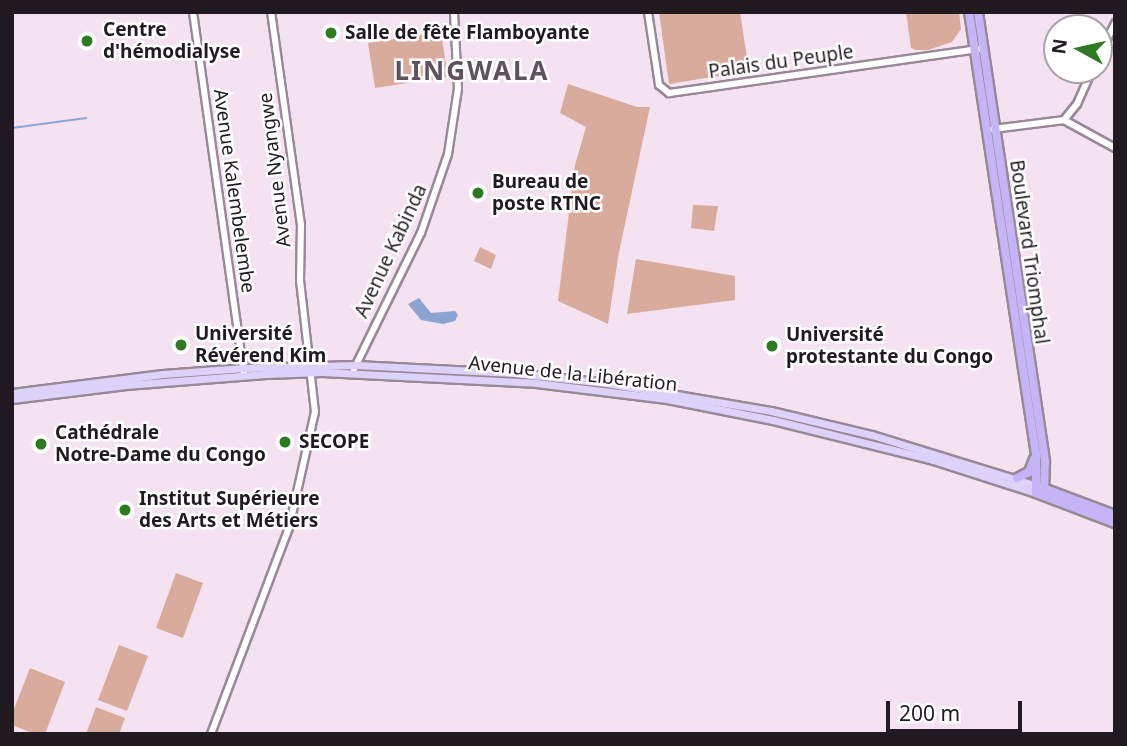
<!DOCTYPE html>
<meta charset="utf-8">
<style>
body{margin:0}
#map{position:relative;width:1127px;height:746px;overflow:hidden;background:#f4e2f1;font-family:"Noto Sans",sans-serif}
div>[style]{position:absolute}
.green>*{inset:0;background:#d8ab9c}
.water>*{inset:0;background:#8ca4d2}
.stream>*{height:2px;margin:-1px;padding:0 1px;transform-origin:1px;border-radius:1px;background:#8ca4d2}
.roads{filter:drop-shadow(2px 0 #998997) drop-shadow(-2px 0 #998997) drop-shadow(0 2px #998997) drop-shadow(0 -2px #998997)}
.secondary>*{height:6px;margin:-3px;padding:0 3px;transform-origin:3px;border-radius:3px;background:#fff}
.primary>*{height:7px;margin:-3.5px;padding:0 3.5px;transform-origin:3.5px;border-radius:3.5px;background:#ddd3fa}
.highway>*{height:8px;margin:-4px;padding:0 4px;transform-origin:4px;border-radius:4px;background:#c6b5f6}
.dots>*{width:19px;height:19px;translate:-50% -50%;box-sizing:border-box;border:4px solid #fff;border-radius:50%}
span{translate:-50% -50%;white-space:nowrap;text-align:center;line-height:1.15;-webkit-text-stroke:5px #fff;paint-order:stroke}
.poi-label{font-size:19px;color:#211b21;font-weight:700}
.left{translate:0 -50%;text-align:left}
.street-label{font-size:19px;color:#211b21}
.district-label{font-size:26px;color:#5f515d;font-weight:700;letter-spacing:2px}
.frame{position:absolute;inset:0;border:14px solid #211b21;pointer-events:none}
.north{position:absolute;left:1043px;top:14px;width:70px;height:70px;box-sizing:border-box;background:#fff;border:2px solid #a6a4a6;border-radius:50%;rotate:278deg;font-size:19px;font-weight:700;line-height:28px;text-align:center;color:#211b21}
.north::after{content:'';display:block;margin:auto;width:24px;height:32px;background:#2d7a22;clip-path:polygon(50% 0,100% 100%,50% 72%,0 100%)}
.scale{position:absolute;left:886px;top:701px;width:136px;height:32px;box-sizing:border-box;border:4px solid #211b21;border-top:0;padding-left:9px;font-size:21px;line-height:24px;white-space:nowrap;color:#211b21;-webkit-text-stroke:5px #fff;paint-order:stroke}
</style>
<div id="map">
<div class="green">
<div style="clip-path:polygon(659px 12px,740px 12px,749px 71px,669px 84px)"></div>
<div style="clip-path:polygon(906px 12px,959px 12px,961px 29px,952px 42px,928px 50px,916px 50px,911px 48px)"></div>
<div style="clip-path:polygon(441px 32px,448px 77px,375px 88px,368px 43px)"></div>
<div style="clip-path:polygon(568px 84px,637px 107px,650px 107px,619px 252px,608px 324px,558px 301px,575px 165px,586px 127px,560px 113px)"></div>
<div style="clip-path:polygon(693px 205px,718px 206px,714px 231px,691px 228px)"></div>
<div style="clip-path:polygon(480px 247px,496px 255px,491px 269px,474px 261px)"></div>
<div style="clip-path:polygon(636px 259px,735px 276px,735px 300px,627px 314px)"></div>
<div style="clip-path:polygon(176px 573px,203px 583px,183px 638px,156px 628px)"></div>
<div style="clip-path:polygon(119px 645px,148px 656px,127px 711px,98px 700px)"></div>
<div style="clip-path:polygon(30px 668px,65px 682px,45px 734px,35px 734px,12px 725px,12px 714px)"></div>
<div style="clip-path:polygon(96px 707px,125px 718px,119px 734px,86px 734px)"></div>
</div>
<div class="water">
<div style="clip-path:polygon(419px 298px,431px 313px,455px 311px,458px 315px,455px 321px,443px 324px,421px 320px,408px 304px)"></div>
</div>
<div class="stream">
<div style="left:12px;top:128px;width:75px;rotate:-7.7deg"></div>
</div>
<div class="roads">
<div class="secondary">
<div style="left:193px;top:12px;width:365px;rotate:82deg"></div>
<div style="left:648px;top:12px;width:74px;rotate:81.4deg"></div>
<div style="left:659px;top:85px;width:13px;rotate:39deg"></div>
<div style="left:669px;top:93px;width:313px;rotate:-8.1deg"></div>
<div style="left:1099px;top:55px;width:36px;rotate:-63deg"></div>
<div style="left:1064px;top:120px;width:21px;rotate:-51deg"></div>
<div style="left:1077px;top:104px;width:37px;rotate:-66deg"></div>
<div style="left:1064px;top:120px;width:58px;rotate:28.8deg"></div>
<div style="left:993px;top:129px;width:72px;rotate:-7.2deg"></div>
<div style="left:354px;top:369px;width:152px;rotate:-63.8deg"></div>
<div style="left:421px;top:233px;width:83px;rotate:-71.1deg"></div>
<div style="left:448px;top:154px;width:66px;rotate:-81.3deg"></div>
<div style="left:458px;top:89px;width:77px;rotate:-93deg"></div>
<div style="left:211px;top:734px;width:220px;rotate:-69.3deg"></div>
<div style="left:289px;top:528px;width:119px;rotate:-77.4deg"></div>
<div style="left:315px;top:412px;width:132px;rotate:-96.5deg"></div>
<div style="left:300px;top:281px;width:56px;rotate:-89deg"></div>
<div style="left:301px;top:225px;width:215px;rotate:-98deg"></div>
</div>
<div class="primary">
<div style="left:12px;top:393px;width:152px;rotate:-7.2deg"></div>
<div style="left:163px;top:374px;width:81px;rotate:-4.2deg"></div>
<div style="left:244px;top:368px;width:112px;rotate:-1.5deg"></div>
<div style="left:356px;top:365px;width:158px;rotate:2.9deg"></div>
<div style="left:514px;top:373px;width:93px;rotate:6.2deg"></div>
<div style="left:606px;top:383px;width:167px;rotate:9.6deg"></div>
<div style="left:771px;top:411px;width:104px;rotate:13.4deg"></div>
<div style="left:872px;top:435px;width:173px;rotate:17.2deg"></div>
<div style="left:12px;top:399px;width:115px;rotate:-7deg"></div>
<div style="left:126px;top:385px;width:140px;rotate:-4.5deg"></div>
<div style="left:266px;top:374px;width:56px;rotate:-2deg"></div>
<div style="left:322px;top:372px;width:214px;rotate:2.9deg"></div>
<div style="left:536px;top:383px;width:132px;rotate:7deg"></div>
<div style="left:667px;top:399px;width:108px;rotate:11.2deg"></div>
<div style="left:773px;top:420px;width:165px;rotate:14deg"></div>
<div style="left:933px;top:460px;width:108px;rotate:17.8deg"></div>
</div>
<div class="highway">
<div style="left:969px;top:12px;width:446px;rotate:81.4deg"></div>
<div style="left:1036px;top:453px;width:40px;rotate:90deg"></div>
<div style="left:1036px;top:493px;width:85px;rotate:20.8deg"></div>
<div style="left:978px;top:12px;width:455px;rotate:81.5deg"></div>
<div style="left:1045px;top:462px;width:34px;rotate:92deg"></div>
<div style="left:1017px;top:478px;width:13px;rotate:-27deg"></div>
<div style="left:1029px;top:472px;width:14px;rotate:-69deg"></div>
<div style="left:1043px;top:488px;width:77px;rotate:20.6deg"></div>
</div>
</div>
<div class="dots">
<div style="left:331px;top:33px;background:#2d7a22"></div>
<div style="left:87px;top:41px;background:#2d7a22"></div>
<div style="left:478px;top:193px;background:#2d7a22"></div>
<div style="left:181px;top:345px;background:#2d7a22"></div>
<div style="left:772px;top:346px;background:#2d7a22"></div>
<div style="left:285px;top:442px;background:#2d7a22"></div>
<div style="left:41px;top:444px;background:#2d7a22"></div>
<div style="left:125px;top:510px;background:#2d7a22"></div>
</div>
<div class="poi-label">
<span class="left" style="left:103px;top:41px">Centre<br>d'hémodialyse</span>
<span class="left" style="left:345px;top:33px">Salle de fête Flamboyante</span>
<span class="left" style="left:492px;top:193px">Bureau de<br>poste RTNC</span>
<span class="left" style="left:195px;top:345px">Université<br>Révérend Kim</span>
<span class="left" style="left:786px;top:346px">Université<br>protestante du Congo</span>
<span class="left" style="left:55px;top:444px">Cathédrale<br>Notre-Dame du Congo</span>
<span class="left" style="left:299px;top:442px">SECOPE</span>
<span class="left" style="left:139px;top:510px">Institut Supérieure<br>des Arts et Métiers</span>
</div>
<div class="street-label">
<span style="left:781px;top:62px;rotate:-8deg">Palais du Peuple</span>
<span style="left:275px;top:170px;rotate:-97deg">Avenue Nyangwe</span>
<span style="left:234px;top:191px;rotate:82deg">Avenue Kalembelembe</span>
<span style="left:391px;top:251px;rotate:-65deg">Avenue Kabinda</span>
<span style="left:1029px;top:252px;rotate:82deg">Boulevard Triomphal</span>
<span style="left:573px;top:374px;rotate:6deg">Avenue de la Libération</span>
</div>
<div class="district-label">
<span style="left:472px;top:71px">LINGWALA</span>
</div>
<div class="frame"></div>
<div class="north">N</div>
<div class="scale">200 m</div>
</div>
